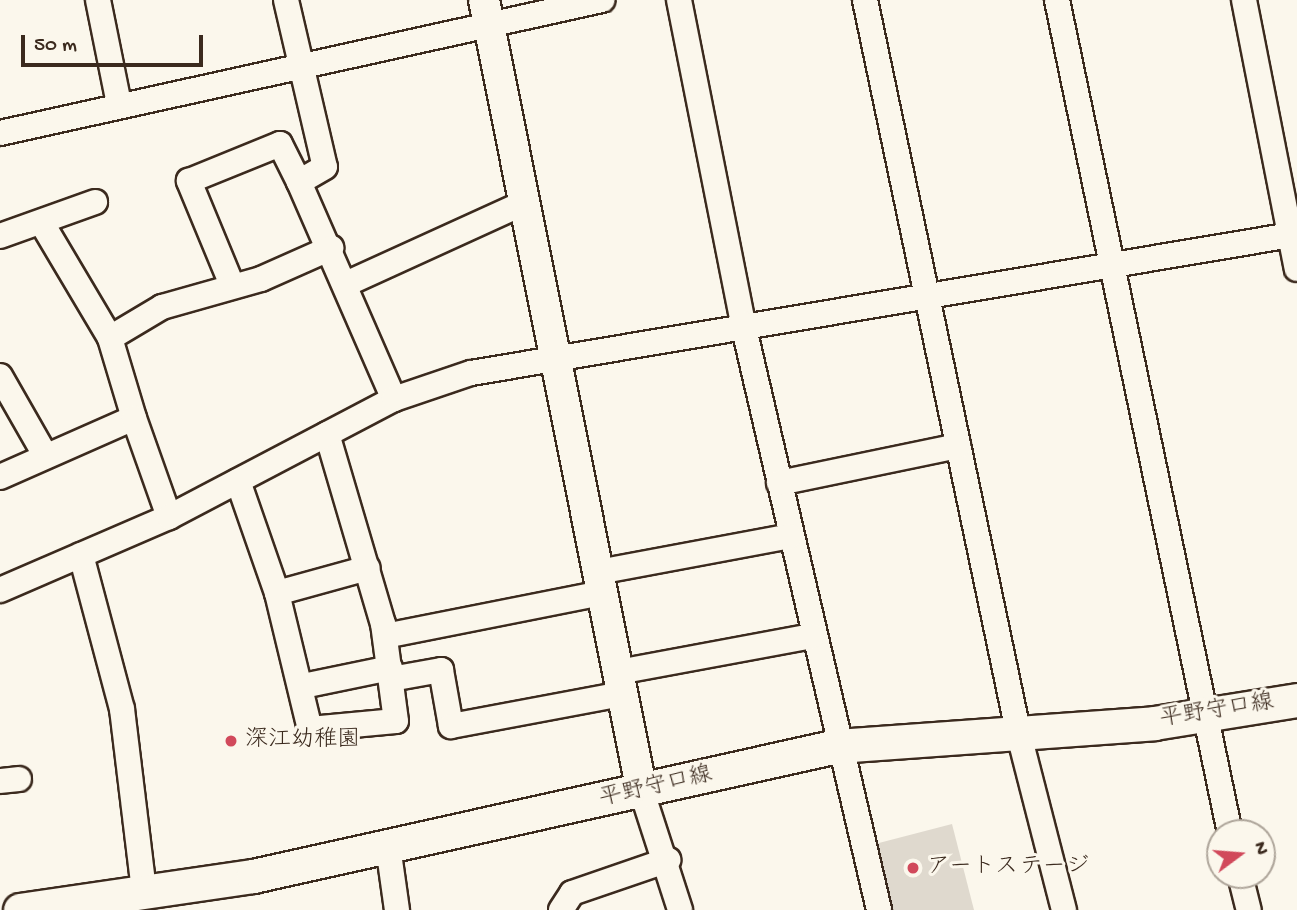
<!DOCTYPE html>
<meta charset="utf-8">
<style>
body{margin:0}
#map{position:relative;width:1297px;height:910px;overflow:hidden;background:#fbf7ec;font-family:"Gochi Hand","Klee One",sans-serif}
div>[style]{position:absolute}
.green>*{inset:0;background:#dfd9ce}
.roads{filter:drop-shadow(2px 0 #3b2a1e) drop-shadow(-2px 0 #3b2a1e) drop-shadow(0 2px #3b2a1e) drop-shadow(0 -2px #3b2a1e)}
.minor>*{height:24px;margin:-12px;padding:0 12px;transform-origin:12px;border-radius:12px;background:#fbf7ec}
.tertiary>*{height:30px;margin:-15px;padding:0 15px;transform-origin:15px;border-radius:15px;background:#fbf7ec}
.secondary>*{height:33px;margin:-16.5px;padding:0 16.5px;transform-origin:16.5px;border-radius:16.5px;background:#fbf7ec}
.dots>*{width:19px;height:19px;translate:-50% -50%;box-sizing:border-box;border:4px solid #fbf7ec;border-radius:50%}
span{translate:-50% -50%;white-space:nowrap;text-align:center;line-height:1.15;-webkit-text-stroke:6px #fbf7ec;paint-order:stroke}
.street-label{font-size:23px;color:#3b2a1e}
.poi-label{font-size:23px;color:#3b2a1e}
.left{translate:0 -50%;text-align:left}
.north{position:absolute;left:1206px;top:819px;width:70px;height:70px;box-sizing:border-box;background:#fbf7ec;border:2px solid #aea59a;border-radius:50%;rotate:74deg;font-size:19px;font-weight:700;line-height:28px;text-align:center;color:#3b2a1e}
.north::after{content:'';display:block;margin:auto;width:24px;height:32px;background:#d1495b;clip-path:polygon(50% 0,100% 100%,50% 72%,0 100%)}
.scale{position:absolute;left:21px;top:35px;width:182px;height:32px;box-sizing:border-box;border:4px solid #3b2a1e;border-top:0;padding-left:9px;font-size:21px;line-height:24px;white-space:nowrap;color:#3b2a1e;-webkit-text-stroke:5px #fbf7ec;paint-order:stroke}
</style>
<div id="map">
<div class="green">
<div style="clip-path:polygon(952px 824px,974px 910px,892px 910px,875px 844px)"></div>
</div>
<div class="roads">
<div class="minor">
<div style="left:98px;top:0;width:106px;rotate:78.6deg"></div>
<div style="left:286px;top:0;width:171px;rotate:76.9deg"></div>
<div style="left:325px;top:167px;width:30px;rotate:150deg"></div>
<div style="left:299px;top:182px;width:237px;rotate:66.4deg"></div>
<div style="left:679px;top:0;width:330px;rotate:78.8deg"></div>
<div style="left:743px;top:324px;width:602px;rotate:76.93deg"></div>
<div style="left:865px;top:0;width:747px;rotate:78.18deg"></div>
<div style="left:1018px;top:731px;width:185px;rotate:75.6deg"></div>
<div style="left:1057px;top:0;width:851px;rotate:78.27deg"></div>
<div style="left:1244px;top:0;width:274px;rotate:78.9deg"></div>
<div style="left:0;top:133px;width:617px;rotate:-12.46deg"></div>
<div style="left:43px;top:225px;width:131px;rotate:59.3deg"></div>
<div style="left:110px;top:338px;width:84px;rotate:73.3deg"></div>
<div style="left:0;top:236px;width:101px;rotate:-19.7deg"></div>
<div style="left:346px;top:284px;width:198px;rotate:-24.5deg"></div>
<div style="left:232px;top:285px;width:113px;rotate:-112.5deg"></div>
<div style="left:189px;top:181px;width:98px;rotate:-22.1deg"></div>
<div style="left:280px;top:144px;width:42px;rotate:63.4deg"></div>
<div style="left:110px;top:338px;width:61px;rotate:-30.8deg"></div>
<div style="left:162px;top:307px;width:103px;rotate:-15.8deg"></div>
<div style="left:261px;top:279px;width:77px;rotate:-23.9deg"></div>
<div style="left:0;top:376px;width:89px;rotate:60.3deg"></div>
<div style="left:0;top:477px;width:146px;rotate:-23.8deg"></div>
<div style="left:134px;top:418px;width:105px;rotate:70.5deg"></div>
<div style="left:238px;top:481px;width:119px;rotate:70.8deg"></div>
<div style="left:277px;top:593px;width:140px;rotate:76.4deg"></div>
<div style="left:310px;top:729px;width:86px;rotate:-5.3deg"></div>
<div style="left:396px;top:721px;width:98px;rotate:-97.6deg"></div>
<div style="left:383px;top:624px;width:198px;rotate:-106.4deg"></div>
<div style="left:779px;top:483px;width:183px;rotate:-11.7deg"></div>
<div style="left:81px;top:555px;width:159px;rotate:75.1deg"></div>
<div style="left:122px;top:709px;width:183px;rotate:83.1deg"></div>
<div style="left:598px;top:572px;width:195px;rotate:-10.6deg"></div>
<div style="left:0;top:590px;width:184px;rotate:-23.4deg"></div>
<div style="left:169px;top:517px;width:254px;rotate:-27.7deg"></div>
<div style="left:394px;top:399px;width:81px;rotate:-18.7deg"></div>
<div style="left:471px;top:373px;width:838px;rotate:-9.55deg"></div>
<div style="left:277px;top:593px;width:94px;rotate:-15.4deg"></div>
<div style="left:385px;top:636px;width:221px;rotate:-11.2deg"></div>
<div style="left:618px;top:672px;width:197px;rotate:-10.5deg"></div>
<div style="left:391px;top:679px;width:51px;rotate:-10.2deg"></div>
<div style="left:441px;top:670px;width:57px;rotate:79.9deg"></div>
<div style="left:451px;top:726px;width:174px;rotate:-10.6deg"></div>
<div style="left:303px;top:686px;width:89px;rotate:-11.7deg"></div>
<div style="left:0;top:781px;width:19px;rotate:-6deg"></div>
<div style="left:642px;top:792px;width:124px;rotate:72.1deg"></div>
<div style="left:388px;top:846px;width:65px;rotate:82deg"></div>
<div style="left:1240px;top:875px;width:36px;rotate:76deg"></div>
<div style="left:561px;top:910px;width:20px;rotate:-57deg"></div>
<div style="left:572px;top:893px;width:102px;rotate:-19deg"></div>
</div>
<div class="tertiary">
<div style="left:484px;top:0;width:808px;rotate:78.72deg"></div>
</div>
<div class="secondary">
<div style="left:20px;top:910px;width:235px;rotate:-8.3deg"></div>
<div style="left:253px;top:876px;width:598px;rotate:-12.55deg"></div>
<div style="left:837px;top:746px;width:318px;rotate:-4.1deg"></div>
<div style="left:1154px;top:723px;width:145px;rotate:-9.1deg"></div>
</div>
</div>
<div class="dots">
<div style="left:231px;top:741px;background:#d1495b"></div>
<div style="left:913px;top:868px;background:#d1495b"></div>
</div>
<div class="street-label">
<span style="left:1217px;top:712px;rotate:-9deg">平野守口線</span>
<span style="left:656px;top:788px;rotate:-13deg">平野守口線</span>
</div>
<div class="poi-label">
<span class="left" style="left:245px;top:741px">深江幼稚園</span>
<span class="left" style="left:927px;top:868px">アートステージ</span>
</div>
<div class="north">N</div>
<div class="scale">50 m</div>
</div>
